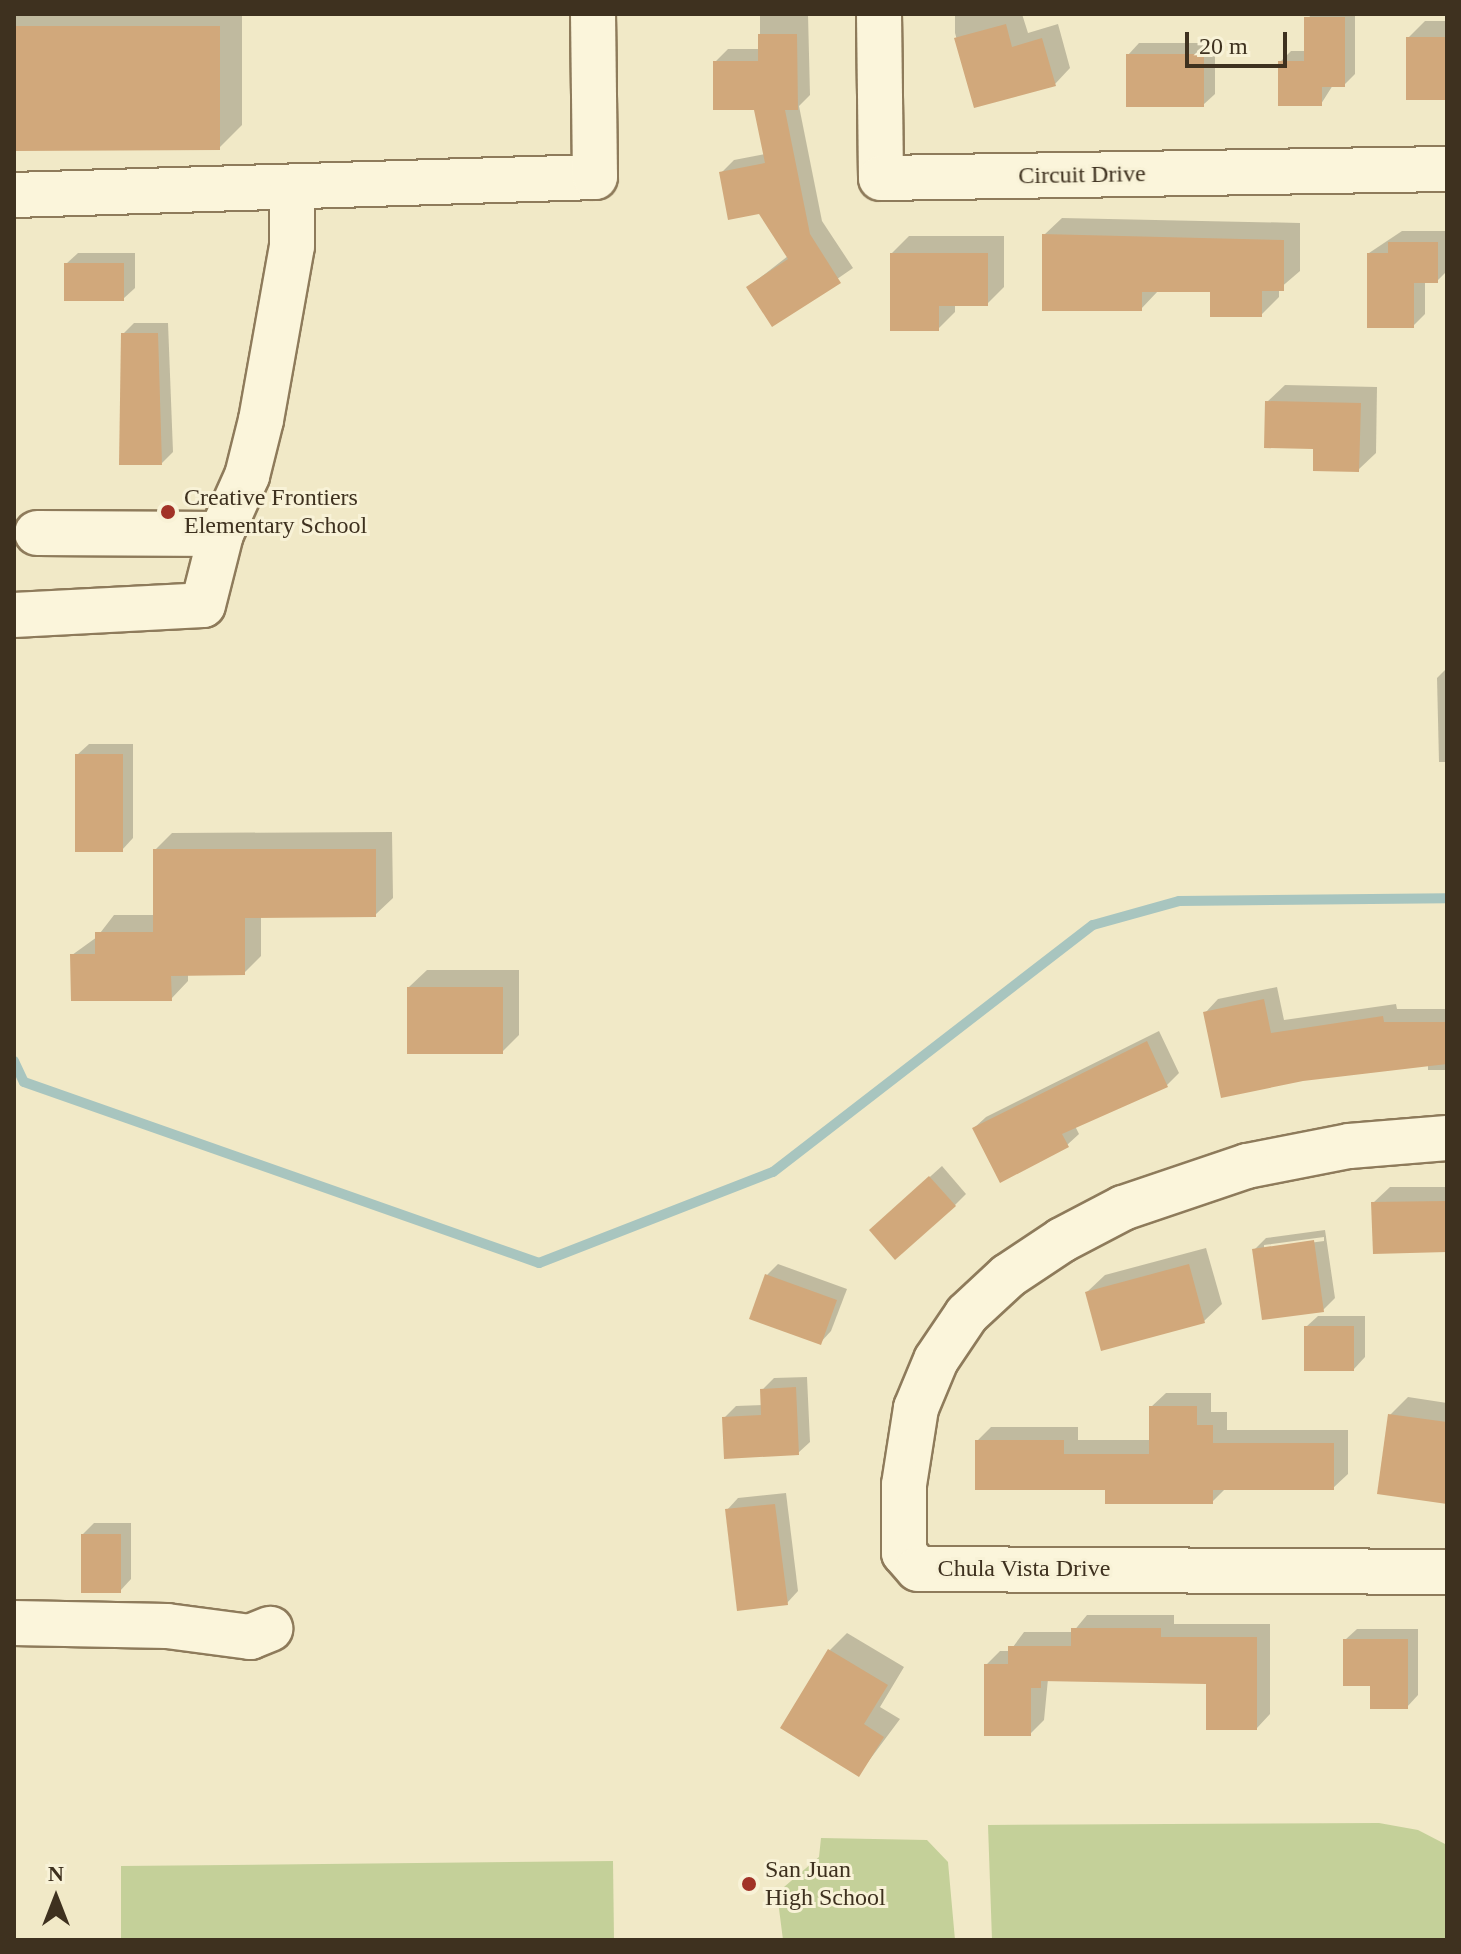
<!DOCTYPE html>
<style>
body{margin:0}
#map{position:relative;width:1461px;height:1954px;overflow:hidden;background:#f1e9c7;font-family:"Times New Roman",serif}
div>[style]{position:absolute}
.green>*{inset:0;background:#c4d099}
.shadow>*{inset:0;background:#0003}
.stream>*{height:10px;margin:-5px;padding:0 5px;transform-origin:5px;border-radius:5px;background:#a8c5bf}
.building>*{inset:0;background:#d1a87b}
.roads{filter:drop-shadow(2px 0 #8e7b5b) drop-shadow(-2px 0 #8e7b5b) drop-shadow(0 2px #8e7b5b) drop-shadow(0 -2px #8e7b5b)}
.minor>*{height:44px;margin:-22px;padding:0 22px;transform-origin:22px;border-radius:22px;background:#fbf5db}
.dots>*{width:22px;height:22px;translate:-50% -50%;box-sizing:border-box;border:4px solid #f8f2d7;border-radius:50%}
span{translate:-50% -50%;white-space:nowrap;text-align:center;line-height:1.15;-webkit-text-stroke:6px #f8f2d7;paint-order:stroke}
.street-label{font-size:24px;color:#3e311f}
.poi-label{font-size:24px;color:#3e311f}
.left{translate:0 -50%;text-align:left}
.frame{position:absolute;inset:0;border:16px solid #3e311f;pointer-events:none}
.north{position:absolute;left:16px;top:1858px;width:80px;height:80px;-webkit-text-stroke:6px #f8f2d7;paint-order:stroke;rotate:0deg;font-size:22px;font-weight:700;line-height:32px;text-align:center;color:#3e311f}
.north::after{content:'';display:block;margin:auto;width:28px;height:36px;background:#3e311f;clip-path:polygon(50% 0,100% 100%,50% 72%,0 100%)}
.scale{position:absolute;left:1185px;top:32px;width:102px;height:36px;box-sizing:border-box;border:4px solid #3e311f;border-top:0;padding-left:10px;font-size:24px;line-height:28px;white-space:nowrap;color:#3e311f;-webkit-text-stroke:6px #f8f2d7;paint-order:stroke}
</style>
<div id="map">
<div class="green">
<div style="clip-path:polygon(1379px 1823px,1418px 1830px,1447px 1845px,1447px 1940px,992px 1940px,988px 1825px)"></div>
<div style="clip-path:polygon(821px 1838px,927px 1840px,948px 1862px,955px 1940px,783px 1940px,777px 1893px,819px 1857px)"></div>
<div style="clip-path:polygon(613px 1861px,614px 1940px,121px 1940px,121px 1866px)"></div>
</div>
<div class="shadow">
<div style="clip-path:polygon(14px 14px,242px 14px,242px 125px,219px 148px,14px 149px)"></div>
<div style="clip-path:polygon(760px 14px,808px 14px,810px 95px,799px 106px,822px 221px,853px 268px,772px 324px,748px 287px,788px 256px,759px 212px,721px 173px,734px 160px,765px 154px,756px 108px,715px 62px,728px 49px,760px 49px)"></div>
<div style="clip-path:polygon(955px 14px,1022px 14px,1028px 33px,1058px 24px,1070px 68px,1055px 84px,976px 106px,955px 33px)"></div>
<div style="clip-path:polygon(1310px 14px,1355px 14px,1355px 74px,1344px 85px,1333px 85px,1321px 104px,1280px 62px,1291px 51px,1306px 51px)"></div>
<div style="clip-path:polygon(1425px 21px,1447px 21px,1447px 99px,1408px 38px)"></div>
<div style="clip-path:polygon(1139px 43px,1215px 43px,1215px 94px,1203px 105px,1128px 55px)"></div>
<div style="clip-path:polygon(1062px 218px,1300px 223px,1300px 271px,1279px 289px,1279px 297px,1261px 315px,1212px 290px,1158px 291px,1141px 309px,1044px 235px)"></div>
<div style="clip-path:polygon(1402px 231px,1447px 231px,1447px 271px,1437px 281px,1425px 281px,1425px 314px,1413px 326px,1369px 253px)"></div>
<div style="clip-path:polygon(909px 236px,1004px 236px,1004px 287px,987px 304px,955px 304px,955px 312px,938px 329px,892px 253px)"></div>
<div style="clip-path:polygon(78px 253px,135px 253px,135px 288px,123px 299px,66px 264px)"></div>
<div style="clip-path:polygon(134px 323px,168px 323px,173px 452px,162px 463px,123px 334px)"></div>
<div style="clip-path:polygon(1285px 385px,1377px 387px,1376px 453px,1358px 470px,1315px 447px,1267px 402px)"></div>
<div style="clip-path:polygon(1447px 668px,1447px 762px,1439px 762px,1437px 678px)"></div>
<div style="clip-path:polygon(89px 744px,133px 744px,133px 838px,122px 850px,77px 755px)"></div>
<div style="clip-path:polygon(392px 832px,393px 898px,375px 915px,261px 916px,261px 956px,244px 973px,188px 974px,188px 981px,171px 999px,72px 955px,97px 937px,114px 915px,155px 915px,155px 850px,172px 833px)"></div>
<div style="clip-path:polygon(427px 970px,519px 970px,519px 1035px,502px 1052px,409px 987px)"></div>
<div style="clip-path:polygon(1277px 987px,1284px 1020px,1396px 1004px,1397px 1009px,1447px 1009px,1447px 1070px,1428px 1070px,1428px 1065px,1303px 1079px,1205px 1013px,1218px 999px)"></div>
<div style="clip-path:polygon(1159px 1031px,1179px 1073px,1167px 1085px,1075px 1126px,1079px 1134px,1067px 1145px,974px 1128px,986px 1117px)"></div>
<div style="clip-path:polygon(942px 1166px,966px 1194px,955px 1205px,883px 1219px)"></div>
<div style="clip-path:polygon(1390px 1187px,1447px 1187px,1447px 1250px,1373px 1203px)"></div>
<div style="clip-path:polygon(evenodd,1325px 1230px,1335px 1298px,1323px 1310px,1254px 1250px,1266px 1238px,1325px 1230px,1324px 1237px,1324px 1241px,1264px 1249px,1264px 1245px,1324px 1237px)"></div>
<div style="clip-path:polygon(1206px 1248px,1222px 1304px,1204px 1321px,1087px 1292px,1105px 1275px)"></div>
<div style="clip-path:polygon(778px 1264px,847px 1289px,831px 1331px,820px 1343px,767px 1275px)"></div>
<div style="clip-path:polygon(1318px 1316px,1365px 1316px,1365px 1357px,1354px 1369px,1306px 1327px)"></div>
<div style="clip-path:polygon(807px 1377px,810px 1442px,798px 1453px,724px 1418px,736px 1406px,763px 1405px,762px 1390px,774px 1378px)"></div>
<div style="clip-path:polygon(1166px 1393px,1211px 1393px,1211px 1412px,1227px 1412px,1227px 1430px,1348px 1430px,1348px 1474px,1333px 1488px,1226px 1488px,1212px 1502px,1107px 1488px,977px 1441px,991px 1427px,1078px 1427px,1078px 1440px,1151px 1440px,1151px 1407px)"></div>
<div style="clip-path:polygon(1408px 1397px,1447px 1403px,1447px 1502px,1390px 1415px)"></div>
<div style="clip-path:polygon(786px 1493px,798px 1591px,787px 1603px,727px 1510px,738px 1498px)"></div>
<div style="clip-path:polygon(94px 1523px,131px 1523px,131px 1579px,120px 1591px,83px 1534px)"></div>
<div style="clip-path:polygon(1087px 1615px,1174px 1615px,1174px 1624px,1270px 1624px,1270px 1714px,1257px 1728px,1208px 1682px,1048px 1679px,1044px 1720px,1030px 1734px,986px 1665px,1000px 1651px,1010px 1651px,1024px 1632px,1073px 1632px)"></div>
<div style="clip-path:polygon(1357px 1629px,1418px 1629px,1418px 1695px,1407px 1707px,1372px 1684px,1345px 1640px)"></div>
<div style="clip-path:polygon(847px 1633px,904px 1667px,880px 1707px,900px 1719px,859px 1774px,830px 1650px)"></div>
</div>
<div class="stream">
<div style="left:14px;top:1061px;width:23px;rotate:65deg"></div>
<div style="left:24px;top:1082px;width:546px;rotate:19.36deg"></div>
<div style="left:539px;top:1263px;width:251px;rotate:-21.3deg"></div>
<div style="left:773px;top:1172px;width:404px;rotate:-37.7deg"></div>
<div style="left:1093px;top:925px;width:89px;rotate:-15.6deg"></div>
<div style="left:1179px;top:901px;width:268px;rotate:-0.6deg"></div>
</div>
<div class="building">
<div style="clip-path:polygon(1304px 17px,1345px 17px,1345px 87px,1322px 87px,1322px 106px,1278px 106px,1278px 61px,1304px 61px)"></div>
<div style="clip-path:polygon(1006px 24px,1012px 47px,1042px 38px,1056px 86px,974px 108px,954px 38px)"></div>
<div style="clip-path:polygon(14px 26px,220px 26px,220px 150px,14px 151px)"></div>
<div style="clip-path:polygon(758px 34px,797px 34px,798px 110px,785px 110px,810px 234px,841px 283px,772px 327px,746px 287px,788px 259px,759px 214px,728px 220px,719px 172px,765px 163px,754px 110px,713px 110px,713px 61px,758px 61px)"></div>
<div style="clip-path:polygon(1406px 37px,1447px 37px,1447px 100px,1406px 100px)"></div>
<div style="clip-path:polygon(1126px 54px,1204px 54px,1204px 107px,1126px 107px)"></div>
<div style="clip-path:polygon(1042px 234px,1284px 240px,1284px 291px,1262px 291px,1262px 317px,1210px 317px,1210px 292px,1142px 292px,1142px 311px,1042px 311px)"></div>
<div style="clip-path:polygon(1388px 242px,1438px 242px,1438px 283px,1414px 283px,1414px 328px,1367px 328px,1367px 253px,1388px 253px)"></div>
<div style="clip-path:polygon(890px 253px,988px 253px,988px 306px,939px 306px,939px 331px,890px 331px)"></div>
<div style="clip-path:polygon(64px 263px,124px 263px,124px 301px,64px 301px)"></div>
<div style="clip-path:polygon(121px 333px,158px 333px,162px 465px,119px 465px)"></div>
<div style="clip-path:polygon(1265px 401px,1361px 403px,1359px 472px,1313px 471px,1313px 449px,1264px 448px)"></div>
<div style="clip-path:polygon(75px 754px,123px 754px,123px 852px,75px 852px)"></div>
<div style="clip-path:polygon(153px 849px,376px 849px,376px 917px,245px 918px,245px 975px,171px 976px,172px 1001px,71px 1001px,70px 954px,95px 954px,95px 932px,153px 932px)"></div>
<div style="clip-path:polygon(407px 987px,503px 987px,503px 1054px,407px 1054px)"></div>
<div style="clip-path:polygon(1264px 999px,1271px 1033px,1383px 1016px,1384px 1022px,1447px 1022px,1447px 1064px,1303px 1081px,1221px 1098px,1203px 1012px)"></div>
<div style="clip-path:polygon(1147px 1041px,1168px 1087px,1062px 1134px,1069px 1147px,1000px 1183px,972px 1128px)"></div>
<div style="clip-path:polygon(929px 1176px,956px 1206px,895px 1260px,869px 1230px)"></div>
<div style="clip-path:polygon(1447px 1201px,1447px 1252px,1373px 1254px,1371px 1202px)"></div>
<div style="clip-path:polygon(1314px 1240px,1324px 1312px,1262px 1320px,1252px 1249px)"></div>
<div style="clip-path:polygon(1189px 1264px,1205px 1323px,1101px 1351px,1085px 1292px)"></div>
<div style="clip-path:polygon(765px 1274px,837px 1300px,821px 1345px,749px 1319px)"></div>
<div style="clip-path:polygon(1304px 1326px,1354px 1326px,1354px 1371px,1304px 1371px)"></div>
<div style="clip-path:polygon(796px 1387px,799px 1455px,724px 1459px,722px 1417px,761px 1415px,760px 1389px)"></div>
<div style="clip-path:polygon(1149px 1406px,1197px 1406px,1197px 1425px,1213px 1425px,1213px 1443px,1334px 1443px,1334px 1490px,1213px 1490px,1213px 1504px,1105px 1504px,1105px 1490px,975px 1490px,975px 1440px,1064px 1440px,1064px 1454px,1149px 1454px)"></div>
<div style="clip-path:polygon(1388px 1414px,1447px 1422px,1447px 1504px,1377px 1494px)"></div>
<div style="clip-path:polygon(775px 1504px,788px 1605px,737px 1611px,725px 1509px)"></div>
<div style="clip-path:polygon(81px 1534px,121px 1534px,121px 1593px,81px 1593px)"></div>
<div style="clip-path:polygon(1071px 1628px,1161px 1628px,1161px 1637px,1257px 1637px,1257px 1730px,1206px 1730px,1206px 1684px,1041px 1681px,1041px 1688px,1031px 1688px,1031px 1736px,984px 1736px,984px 1664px,1008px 1664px,1008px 1646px,1071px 1646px)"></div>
<div style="clip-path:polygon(1343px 1639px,1408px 1639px,1408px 1709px,1370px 1709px,1370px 1686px,1343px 1686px)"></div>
<div style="clip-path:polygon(828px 1649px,888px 1685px,864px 1724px,884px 1737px,859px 1777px,780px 1728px)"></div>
</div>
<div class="roads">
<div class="minor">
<div style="left:879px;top:14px;width:164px;rotate:89.3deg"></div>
<div style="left:881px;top:178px;width:566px;rotate:-0.91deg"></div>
<div style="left:14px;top:195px;width:581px;rotate:-1.77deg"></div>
<div style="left:595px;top:177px;width:163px;rotate:-90.7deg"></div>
<div style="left:37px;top:533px;width:184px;rotate:0.3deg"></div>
<div style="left:14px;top:615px;width:189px;rotate:-3deg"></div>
<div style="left:203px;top:605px;width:73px;rotate:-75.8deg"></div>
<div style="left:221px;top:534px;width:64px;rotate:-65.9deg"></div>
<div style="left:247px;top:476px;width:58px;rotate:-76deg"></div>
<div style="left:261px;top:420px;width:177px;rotate:-79.9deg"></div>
<div style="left:292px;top:246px;width:59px;rotate:-90deg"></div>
<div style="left:1447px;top:1138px;width:98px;rotate:175.3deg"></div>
<div style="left:1349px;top:1146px;width:104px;rotate:168.9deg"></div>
<div style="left:1247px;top:1166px;width:131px;rotate:161.3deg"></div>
<div style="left:1123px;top:1208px;width:69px;rotate:152.3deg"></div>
<div style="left:1062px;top:1240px;width:65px;rotate:146.3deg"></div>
<div style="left:1008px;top:1276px;width:56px;rotate:137.2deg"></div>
<div style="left:967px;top:1314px;width:55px;rotate:124deg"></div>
<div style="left:936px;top:1360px;width:52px;rotate:112.6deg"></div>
<div style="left:916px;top:1408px;width:78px;rotate:98.9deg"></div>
<div style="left:904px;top:1485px;width:68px;rotate:90deg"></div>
<div style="left:904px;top:1553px;width:21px;rotate:49deg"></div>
<div style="left:918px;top:1569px;width:529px;rotate:0.32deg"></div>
<div style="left:14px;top:1623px;width:153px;rotate:1.1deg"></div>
<div style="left:167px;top:1626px;width:84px;rotate:7.5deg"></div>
<div style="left:250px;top:1637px;width:22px;rotate:-22deg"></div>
</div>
</div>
<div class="dots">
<div style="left:168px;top:512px;background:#a13227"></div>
<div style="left:749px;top:1884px;background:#a13227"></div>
</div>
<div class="street-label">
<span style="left:1082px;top:175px;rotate:-1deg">Circuit Drive</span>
<span style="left:1024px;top:1569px">Chula Vista Drive</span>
</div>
<div class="poi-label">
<span class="left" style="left:184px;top:512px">Creative Frontiers<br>Elementary School</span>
<span class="left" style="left:765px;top:1884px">San Juan<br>High School</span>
</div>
<div class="frame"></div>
<div class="north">N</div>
<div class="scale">20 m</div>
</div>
